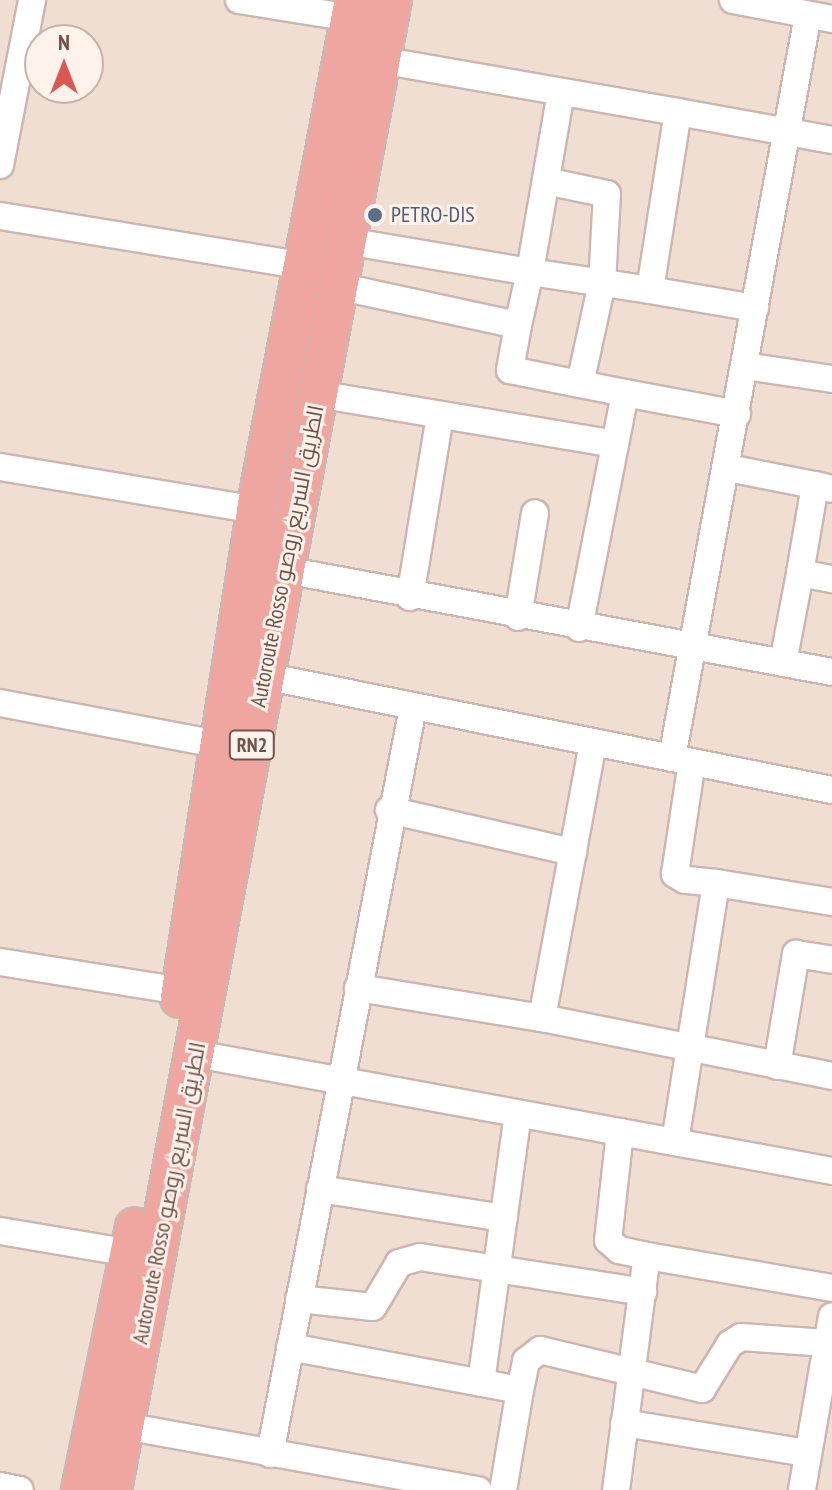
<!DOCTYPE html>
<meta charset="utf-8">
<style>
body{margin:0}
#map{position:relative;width:832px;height:1490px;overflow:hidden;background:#faeee4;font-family:"PT Sans Narrow",Cairo,sans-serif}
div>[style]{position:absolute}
.residential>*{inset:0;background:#f1ded3}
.roads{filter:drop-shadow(2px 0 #cdb6af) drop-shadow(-2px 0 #cdb6af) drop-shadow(0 2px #cdb6af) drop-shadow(0 -2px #cdb6af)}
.minor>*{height:26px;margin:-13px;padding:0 13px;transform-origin:13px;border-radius:13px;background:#fff}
.highway>*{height:38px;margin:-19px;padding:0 19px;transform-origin:19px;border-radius:19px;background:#f0a6a0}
.dots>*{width:22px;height:22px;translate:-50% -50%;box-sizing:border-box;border:4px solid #fef2ea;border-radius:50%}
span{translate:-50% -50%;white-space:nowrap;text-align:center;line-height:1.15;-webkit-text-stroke:6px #fef2ea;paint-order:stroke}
.shield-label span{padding:2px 6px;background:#fef2ea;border:2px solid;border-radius:6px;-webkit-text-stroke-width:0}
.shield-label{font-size:20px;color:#71524c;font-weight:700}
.service-label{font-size:22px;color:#4e5e75}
.left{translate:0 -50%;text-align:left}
.street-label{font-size:22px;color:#71524c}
.north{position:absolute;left:24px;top:24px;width:80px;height:80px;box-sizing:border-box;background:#fef2ea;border:2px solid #c6b2ab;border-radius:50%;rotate:0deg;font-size:22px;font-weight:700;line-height:32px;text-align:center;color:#71524c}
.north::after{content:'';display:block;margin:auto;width:28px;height:36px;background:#dc5752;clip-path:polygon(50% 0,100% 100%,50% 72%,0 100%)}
</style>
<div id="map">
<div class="residential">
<div style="clip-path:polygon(evenodd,0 0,832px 0,832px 1490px,0 1490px,0 0,40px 40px,88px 40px,88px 88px,40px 88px,40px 40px)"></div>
</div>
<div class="roads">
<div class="minor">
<div style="left:239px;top:0;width:113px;rotate:9.1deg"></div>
<div style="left:733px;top:0;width:101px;rotate:10.9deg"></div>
<div style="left:380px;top:60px;width:303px;rotate:9.9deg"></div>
<div style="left:561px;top:92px;width:183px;rotate:99.8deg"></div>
<div style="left:530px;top:272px;width:121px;rotate:8.5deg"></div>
<div style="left:0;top:165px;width:168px;rotate:-79deg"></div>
<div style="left:546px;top:181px;width:62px;rotate:12deg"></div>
<div style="left:607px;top:194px;width:89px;rotate:93.2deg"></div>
<div style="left:602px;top:283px;width:103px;rotate:102.3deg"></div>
<div style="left:580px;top:384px;width:46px;rotate:11.3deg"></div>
<div style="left:0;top:216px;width:308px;rotate:9.3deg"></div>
<div style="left:337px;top:286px;width:185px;rotate:12.2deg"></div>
<div style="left:518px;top:325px;width:54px;rotate:-77.2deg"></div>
<div style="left:530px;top:272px;width:187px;rotate:-170.4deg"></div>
<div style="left:755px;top:308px;width:107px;rotate:-170.3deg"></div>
<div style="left:650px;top:290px;width:180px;rotate:-81.1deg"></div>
<div style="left:678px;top:112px;width:157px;rotate:10.3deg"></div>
<div style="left:518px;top:325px;width:46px;rotate:100.1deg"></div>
<div style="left:510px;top:370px;width:71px;rotate:11.3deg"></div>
<div style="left:745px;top:366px;width:88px;rotate:8.5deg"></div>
<div style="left:317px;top:394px;width:302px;rotate:9.5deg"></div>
<div style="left:0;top:467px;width:260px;rotate:9.5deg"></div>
<div style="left:728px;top:468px;width:89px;rotate:11.1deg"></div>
<div style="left:285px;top:570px;width:556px;rotate:10.56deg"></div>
<div style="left:800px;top:573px;width:89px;rotate:-80.3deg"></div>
<div style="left:815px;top:485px;width:17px;rotate:13deg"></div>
<div style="left:410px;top:597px;width:184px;rotate:-80.6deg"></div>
<div style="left:518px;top:617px;width:105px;rotate:-80.7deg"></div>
<div style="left:579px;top:628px;width:239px;rotate:-78.9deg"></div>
<div style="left:625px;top:393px;width:114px;rotate:10.6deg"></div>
<div style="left:783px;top:663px;width:92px;rotate:-79.3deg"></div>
<div style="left:800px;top:573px;width:33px;rotate:11deg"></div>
<div style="left:264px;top:676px;width:579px;rotate:11.35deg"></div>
<div style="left:0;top:703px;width:222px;rotate:10.7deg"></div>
<div style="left:672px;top:758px;width:755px;rotate:-79.63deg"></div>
<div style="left:389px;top:810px;width:189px;rotate:12.9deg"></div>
<div style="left:716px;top:883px;width:118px;rotate:9.3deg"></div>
<div style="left:0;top:962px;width:184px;rotate:9.1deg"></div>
<div style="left:358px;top:988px;width:186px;rotate:9.3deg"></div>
<div style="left:542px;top:1018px;width:296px;rotate:11.3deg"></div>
<div style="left:542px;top:1018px;width:279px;rotate:-79.5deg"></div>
<div style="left:196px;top:1054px;width:647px;rotate:10.42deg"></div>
<div style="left:777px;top:1066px;width:114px;rotate:-80.4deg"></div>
<div style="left:796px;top:954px;width:36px;rotate:9deg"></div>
<div style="left:620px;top:1132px;width:109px;rotate:96.3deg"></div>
<div style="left:608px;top:1240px;width:15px;rotate:42deg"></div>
<div style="left:619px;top:1250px;width:29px;rotate:12deg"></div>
<div style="left:675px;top:1142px;width:262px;rotate:-81deg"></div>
<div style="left:716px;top:883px;width:31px;rotate:-174deg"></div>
<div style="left:685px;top:880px;width:12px;rotate:-149deg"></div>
<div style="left:675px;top:874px;width:113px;rotate:-81.4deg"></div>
<div style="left:320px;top:1189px;width:186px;rotate:9deg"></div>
<div style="left:0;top:1231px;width:132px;rotate:9.6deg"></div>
<div style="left:299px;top:1299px;width:74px;rotate:6.2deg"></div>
<div style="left:373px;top:1307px;width:51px;rotate:-59.4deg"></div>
<div style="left:399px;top:1263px;width:22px;rotate:-16deg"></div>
<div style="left:420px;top:1257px;width:226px;rotate:8.9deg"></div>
<div style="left:290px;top:1347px;width:234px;rotate:10.6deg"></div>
<div style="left:520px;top:1390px;width:101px;rotate:99.6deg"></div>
<div style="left:481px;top:1383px;width:272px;rotate:-82.2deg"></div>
<div style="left:520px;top:1390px;width:30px;rotate:-78deg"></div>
<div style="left:526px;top:1361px;width:18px;rotate:-38deg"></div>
<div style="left:540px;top:1350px;width:167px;rotate:13.5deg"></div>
<div style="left:702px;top:1389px;width:53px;rotate:-58.1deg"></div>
<div style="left:730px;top:1344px;width:13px;rotate:-32deg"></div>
<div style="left:741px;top:1337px;width:86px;rotate:4deg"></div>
<div style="left:624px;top:1423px;width:186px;rotate:9.3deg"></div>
<div style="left:125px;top:1426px;width:359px;rotate:10.3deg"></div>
<div style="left:270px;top:1454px;width:761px;rotate:-79.16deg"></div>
<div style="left:0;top:1486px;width:20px;rotate:11deg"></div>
<div style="left:616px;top:1490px;width:236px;rotate:-82.5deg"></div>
<div style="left:647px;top:1256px;width:188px;rotate:9.8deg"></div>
<div style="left:802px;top:1490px;width:176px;rotate:-80.2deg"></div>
</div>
<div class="highway">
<div style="left:180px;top:998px;width:494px;rotate:-81.1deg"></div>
<div style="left:256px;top:510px;width:519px;rotate:-79.12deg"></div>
<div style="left:81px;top:1490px;width:268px;rotate:-78.4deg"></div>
<div style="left:112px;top:1490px;width:1516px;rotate:-79.36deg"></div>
</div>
</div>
<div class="dots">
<div style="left:375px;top:215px;background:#5c6f8a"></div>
</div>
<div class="shield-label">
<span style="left:252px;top:745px">RN2</span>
</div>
<div class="service-label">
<span class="left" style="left:391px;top:215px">PETRO-DIS</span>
</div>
<div class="street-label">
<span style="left:287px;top:556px;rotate:-79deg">Autoroute Rosso الطريق السريع روصو</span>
<span style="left:169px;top:1193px;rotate:-79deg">Autoroute Rosso الطريق السريع روصو</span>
</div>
<div class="north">N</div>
</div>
